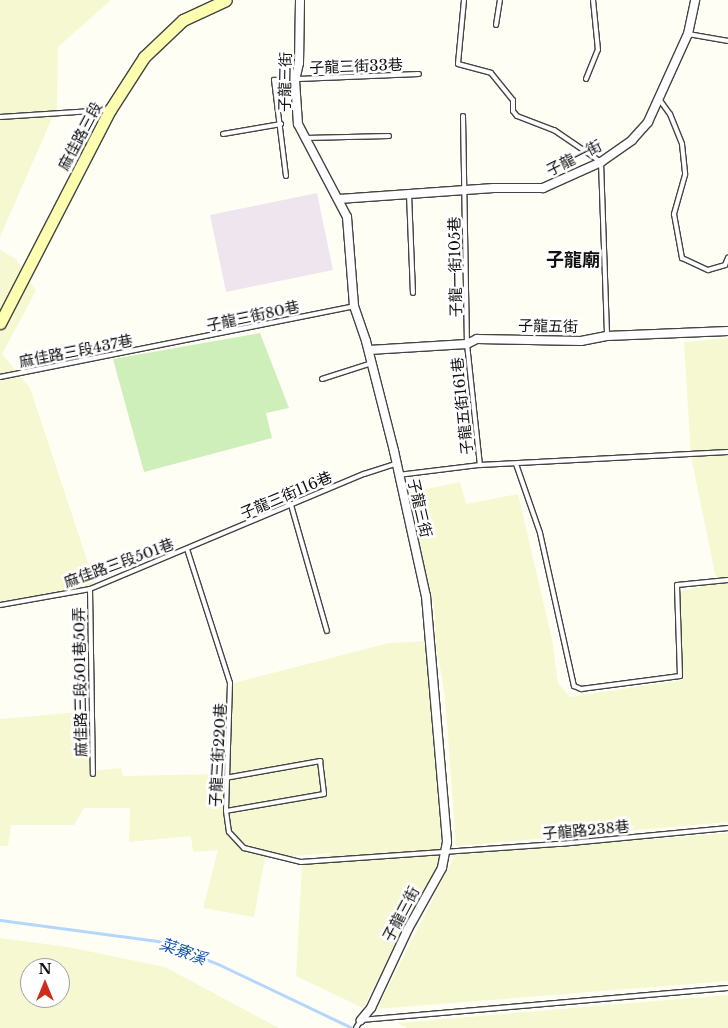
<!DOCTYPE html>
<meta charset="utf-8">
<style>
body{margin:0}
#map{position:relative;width:728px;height:1028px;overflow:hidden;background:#fffef5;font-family:"Libre Baskerville","Noto Sans TC",serif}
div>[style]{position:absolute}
.industrial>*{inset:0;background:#efe5ef}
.farmland>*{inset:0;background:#f6f8d2}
.green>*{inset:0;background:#ceeeba}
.stream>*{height:3px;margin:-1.5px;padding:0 1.5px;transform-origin:1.5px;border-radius:1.5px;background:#b5d7fb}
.roads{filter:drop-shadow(1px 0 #444) drop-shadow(-1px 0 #444) drop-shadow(0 1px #444) drop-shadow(0 -1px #444)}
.service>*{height:4px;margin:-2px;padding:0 2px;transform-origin:2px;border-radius:2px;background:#fff}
.minor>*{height:8px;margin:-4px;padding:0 4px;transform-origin:4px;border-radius:4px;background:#fff}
.secondary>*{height:11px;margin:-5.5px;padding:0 5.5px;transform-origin:5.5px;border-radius:5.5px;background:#fdffb0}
span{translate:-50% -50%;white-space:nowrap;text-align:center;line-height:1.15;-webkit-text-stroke:5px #fff;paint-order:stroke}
.street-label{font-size:15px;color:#111}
.water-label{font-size:16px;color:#0e52af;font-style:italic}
.quarter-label{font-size:18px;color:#111;font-weight:700}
.north{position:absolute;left:20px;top:958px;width:50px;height:50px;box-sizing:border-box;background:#fff;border:1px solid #a0a0a0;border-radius:50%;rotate:0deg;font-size:14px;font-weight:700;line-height:20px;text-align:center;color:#111}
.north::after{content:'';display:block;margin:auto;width:18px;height:22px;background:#ce2c1c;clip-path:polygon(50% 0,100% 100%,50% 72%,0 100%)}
</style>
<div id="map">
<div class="industrial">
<div style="clip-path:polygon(317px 193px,333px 270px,226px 292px,210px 215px)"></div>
</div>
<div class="farmland">
<div style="clip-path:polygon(0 0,111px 0,58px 47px,57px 107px,0 237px)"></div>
<div style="clip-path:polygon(0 250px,16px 259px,36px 291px,2px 354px,30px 388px,96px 587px,0 606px)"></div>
<div style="clip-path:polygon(728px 338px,728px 822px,456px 846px,445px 697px,436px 644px,434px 605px,407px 493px,460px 482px,466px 504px,518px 494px,552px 639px,558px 683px,570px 697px,683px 680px,678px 592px,717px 583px,691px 457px,684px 342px)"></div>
<div style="clip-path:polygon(429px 641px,444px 856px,363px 1008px,296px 976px,302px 865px,333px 853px,265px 858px,254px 917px,203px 908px,218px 850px,193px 852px,191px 836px,129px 842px,130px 808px,84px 808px,74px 825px,11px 825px,8px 846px,0 846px,0 719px,91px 711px,89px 771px,121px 768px,123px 776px,216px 774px,230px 684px,389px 643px)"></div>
<div style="clip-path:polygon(728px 833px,728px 981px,377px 1009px,455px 855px)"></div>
<div style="clip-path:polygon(evenodd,0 938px,68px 947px,165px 967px,279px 1028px,0 1028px,0 938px,30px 968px,60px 968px,60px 998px,30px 998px,30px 968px)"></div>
<div style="clip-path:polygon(728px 995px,728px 1028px,407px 1028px,397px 1023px)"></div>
</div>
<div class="green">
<div style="clip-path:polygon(260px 333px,289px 408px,266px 413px,272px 438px,144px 472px,113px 359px)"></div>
</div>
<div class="stream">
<div style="left:0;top:920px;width:159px;rotate:7.6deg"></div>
<div style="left:158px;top:941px;width:64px;rotate:21deg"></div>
<div style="left:218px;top:964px;width:148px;rotate:25.5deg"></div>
</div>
<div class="roads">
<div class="service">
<div style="left:464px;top:0;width:64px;rotate:95.4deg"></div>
<div style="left:458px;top:64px;width:34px;rotate:15deg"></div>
<div style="left:491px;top:73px;width:35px;rotate:51deg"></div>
<div style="left:513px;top:100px;width:11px;rotate:90deg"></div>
<div style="left:513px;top:111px;width:6px;rotate:51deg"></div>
<div style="left:517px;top:116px;width:40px;rotate:21deg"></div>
<div style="left:554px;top:130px;width:57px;rotate:34.2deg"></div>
<div style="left:601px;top:162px;width:174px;rotate:88deg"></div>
<div style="left:496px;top:25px;width:25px;rotate:-81deg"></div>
<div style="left:688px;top:34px;width:41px;rotate:9.9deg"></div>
<div style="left:586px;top:79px;width:31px;rotate:-68deg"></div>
<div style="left:598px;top:50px;width:50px;rotate:-95.7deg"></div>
<div style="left:659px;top:99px;width:19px;rotate:54deg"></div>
<div style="left:670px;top:114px;width:32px;rotate:68deg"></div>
<div style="left:682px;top:144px;width:31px;rotate:84deg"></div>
<div style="left:685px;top:175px;width:41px;rotate:105.8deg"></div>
<div style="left:674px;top:214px;width:45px;rotate:79.7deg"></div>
<div style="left:682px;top:258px;width:29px;rotate:25deg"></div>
<div style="left:708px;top:270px;width:18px;rotate:-16deg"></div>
<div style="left:725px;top:265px;width:8px;rotate:-67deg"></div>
<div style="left:463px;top:116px;width:228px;rotate:89deg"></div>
<div style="left:467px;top:344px;width:122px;rotate:83.9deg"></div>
<div style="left:0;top:117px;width:108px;rotate:-3.7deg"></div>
<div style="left:223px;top:134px;width:59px;rotate:-9.8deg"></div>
<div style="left:306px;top:138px;width:83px;rotate:-1.4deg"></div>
<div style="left:286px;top:176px;width:97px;rotate:-97.1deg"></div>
<div style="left:274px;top:80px;width:145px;rotate:-2.4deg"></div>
<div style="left:409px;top:194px;width:99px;rotate:87.7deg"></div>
<div style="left:0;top:377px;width:361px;rotate:-11.3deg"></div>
<div style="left:322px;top:379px;width:52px;rotate:-17.7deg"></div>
<div style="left:516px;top:464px;width:73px;rotate:70.8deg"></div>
<div style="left:540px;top:533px;width:157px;rotate:77.5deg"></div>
<div style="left:574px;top:686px;width:8px;rotate:23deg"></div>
<div style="left:581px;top:689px;width:100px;rotate:-7.5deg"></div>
<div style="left:680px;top:676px;width:91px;rotate:-91.9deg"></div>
<div style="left:677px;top:585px;width:51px;rotate:-5.6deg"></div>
<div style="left:398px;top:475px;width:83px;rotate:-7deg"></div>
<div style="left:480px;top:465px;width:248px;rotate:-3deg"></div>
<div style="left:291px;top:505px;width:131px;rotate:74.1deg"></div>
<div style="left:187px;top:549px;width:141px;rotate:72.2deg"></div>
<div style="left:230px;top:683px;width:128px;rotate:91.8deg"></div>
<div style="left:226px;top:811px;width:21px;rotate:82deg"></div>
<div style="left:229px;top:832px;width:22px;rotate:47deg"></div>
<div style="left:244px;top:848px;width:59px;rotate:13.8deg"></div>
<div style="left:301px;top:862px;width:260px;rotate:-4deg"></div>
<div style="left:560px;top:844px;width:169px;rotate:-5.4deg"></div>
<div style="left:90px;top:589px;width:185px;rotate:89.1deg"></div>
<div style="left:0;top:605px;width:91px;rotate:-10.1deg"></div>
<div style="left:90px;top:589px;width:297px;rotate:-22.8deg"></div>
<div style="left:364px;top:474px;width:33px;rotate:-18deg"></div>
<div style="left:225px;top:778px;width:97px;rotate:-10.1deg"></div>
<div style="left:320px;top:761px;width:33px;rotate:83deg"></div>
<div style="left:324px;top:794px;width:99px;rotate:170.2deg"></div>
<div style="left:356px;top:1028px;width:9px;rotate:-58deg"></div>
<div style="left:361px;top:1020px;width:368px;rotate:-5deg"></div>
</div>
<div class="minor">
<div style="left:300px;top:0;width:63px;rotate:90.9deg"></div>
<div style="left:299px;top:63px;width:17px;rotate:103deg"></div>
<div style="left:295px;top:80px;width:44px;rotate:86.1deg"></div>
<div style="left:298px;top:124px;width:105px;rotate:62.2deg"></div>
<div style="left:347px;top:217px;width:89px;rotate:85.5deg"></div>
<div style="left:354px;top:306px;width:37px;rotate:71deg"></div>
<div style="left:366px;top:341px;width:114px;rotate:75.7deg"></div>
<div style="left:394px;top:451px;width:148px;rotate:77.6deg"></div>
<div style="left:426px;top:596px;width:247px;rotate:85.1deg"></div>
<div style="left:447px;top:842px;width:26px;rotate:101deg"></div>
<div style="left:442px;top:868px;width:70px;rotate:119.1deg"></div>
<div style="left:408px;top:929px;width:87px;rotate:115.1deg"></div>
<div style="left:371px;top:1008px;width:16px;rotate:130deg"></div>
<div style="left:339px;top:199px;width:155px;rotate:-4.1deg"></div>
<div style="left:494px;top:188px;width:49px"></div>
<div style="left:543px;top:188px;width:64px;rotate:-24.1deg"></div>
<div style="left:601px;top:162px;width:38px;rotate:-35deg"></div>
<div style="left:632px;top:140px;width:24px;rotate:-48deg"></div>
<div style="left:648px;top:122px;width:97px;rotate:-65.6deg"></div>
<div style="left:688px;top:34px;width:35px;rotate:-78deg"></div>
<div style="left:369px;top:350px;width:98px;rotate:-3.5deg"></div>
<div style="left:467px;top:344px;width:11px;rotate:-27deg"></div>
<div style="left:477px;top:339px;width:104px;rotate:1.1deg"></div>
<div style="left:581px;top:341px;width:26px;rotate:-11deg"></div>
<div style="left:607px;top:336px;width:121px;rotate:-2.4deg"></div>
</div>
<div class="secondary">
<div style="left:0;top:323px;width:240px;rotate:-62.7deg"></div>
<div style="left:110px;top:110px;width:63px;rotate:-57.3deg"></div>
<div style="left:144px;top:57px;width:54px;rotate:-43.5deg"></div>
<div style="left:183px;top:20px;width:47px;rotate:-24.9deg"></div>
</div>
</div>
<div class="street-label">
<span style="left:356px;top:66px;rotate:-2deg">子龍三街33巷</span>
<span style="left:285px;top:82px;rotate:-89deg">子龍三街</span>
<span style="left:80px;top:136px;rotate:-62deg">麻佳路三段</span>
<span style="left:574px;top:158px;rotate:-27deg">子龍一街</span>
<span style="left:455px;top:267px;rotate:-91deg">子龍一街105巷</span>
<span style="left:253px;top:316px;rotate:-12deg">子龍三街80巷</span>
<span style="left:548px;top:326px;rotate:1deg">子龍五街</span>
<span style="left:76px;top:351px;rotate:-11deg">麻佳路三段437巷</span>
<span style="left:462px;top:406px;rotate:-96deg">子龍五街161巷</span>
<span style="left:286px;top:495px;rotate:-23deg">子龍三街116巷</span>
<span style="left:420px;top:508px;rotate:77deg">子龍三街</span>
<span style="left:119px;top:563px;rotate:-20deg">麻佳路三段501巷</span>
<span style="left:80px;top:682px;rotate:-91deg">麻佳路三段501巷50弄</span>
<span style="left:218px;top:755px;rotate:-87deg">子龍三街220巷</span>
<span style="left:586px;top:830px;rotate:-5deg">子龍路238巷</span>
<span style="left:401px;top:914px;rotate:-62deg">子龍三街</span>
</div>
<div class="water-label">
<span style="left:183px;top:951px;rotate:20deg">菜寮溪</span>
</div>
<div class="quarter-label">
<span style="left:573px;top:260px">子龍廟</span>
</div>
<div class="north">N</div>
</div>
